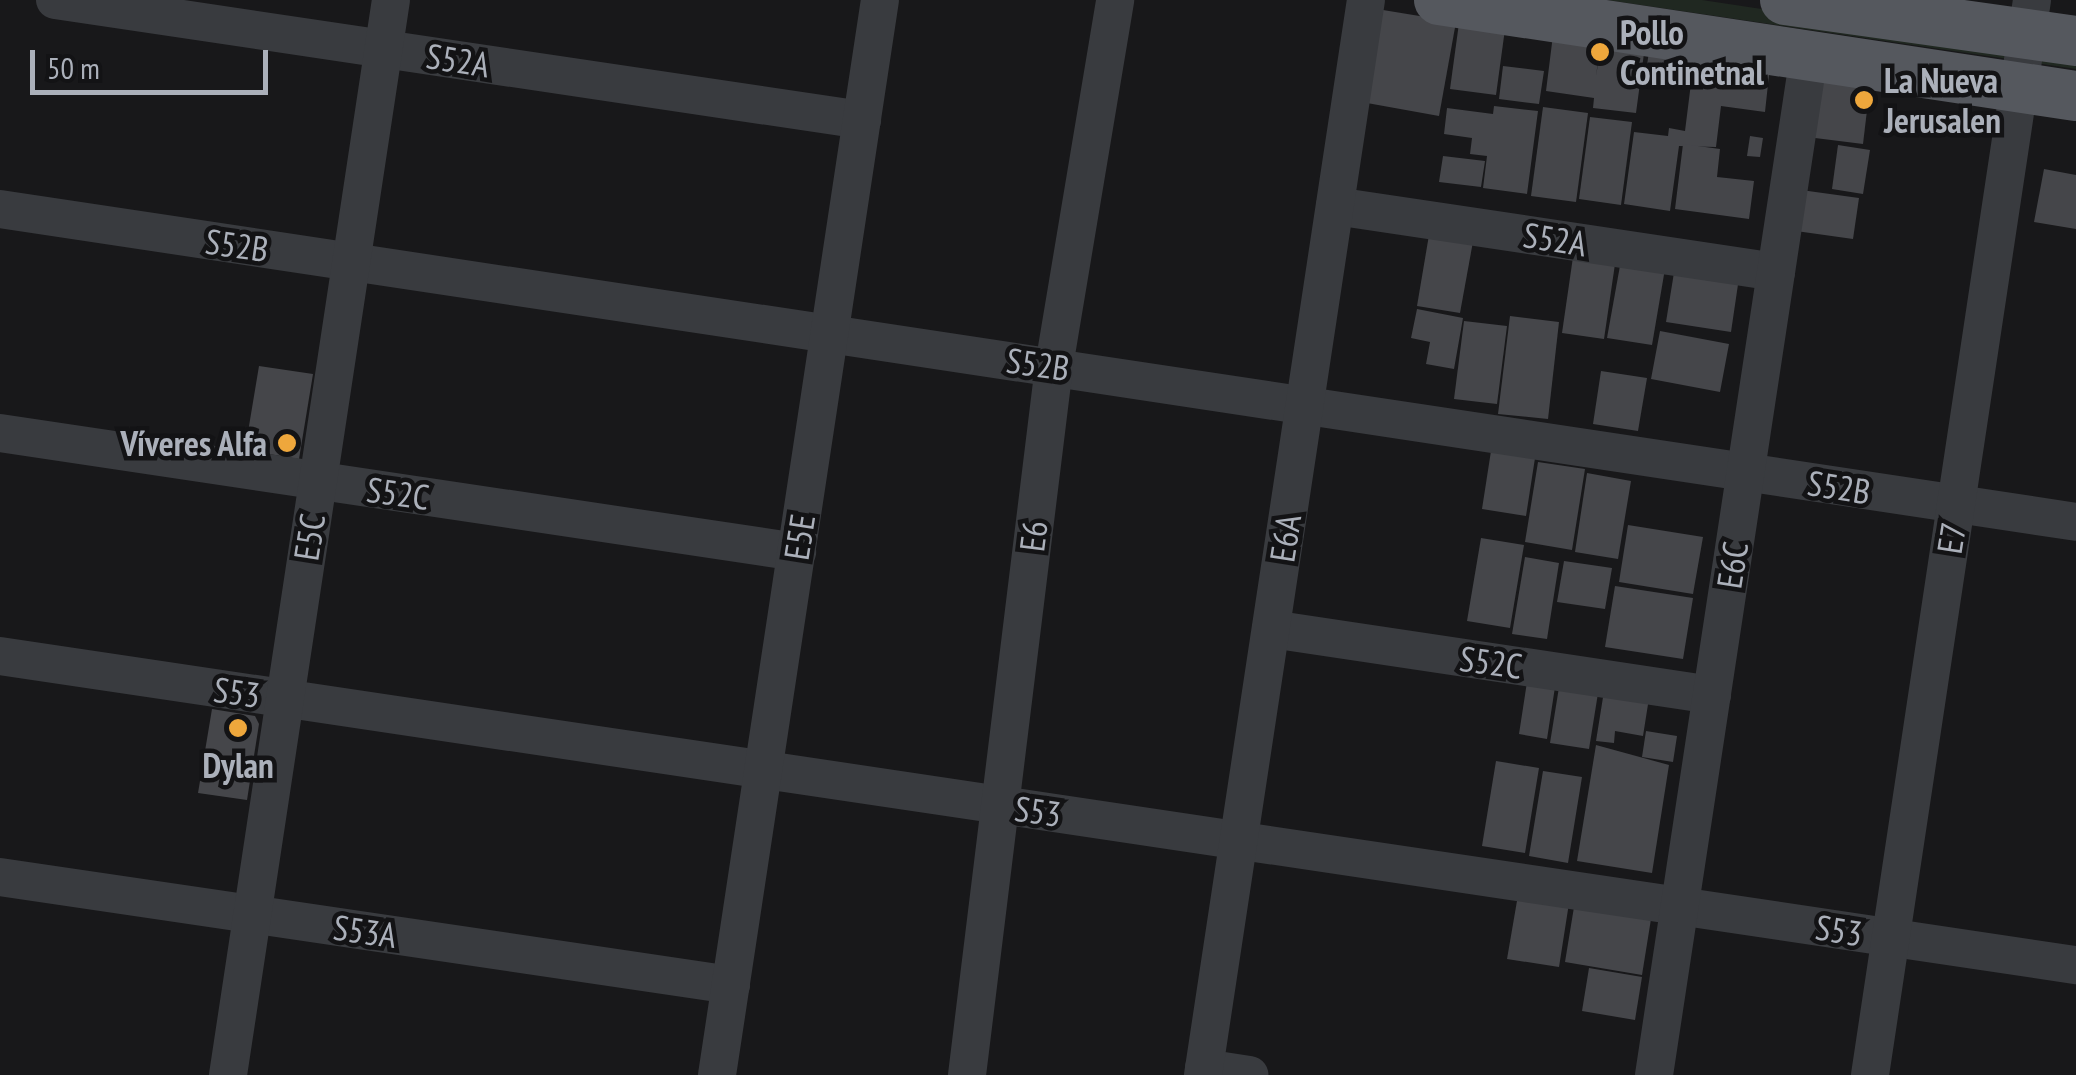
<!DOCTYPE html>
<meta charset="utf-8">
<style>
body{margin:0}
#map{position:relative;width:2076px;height:1075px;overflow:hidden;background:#18181a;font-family:"PT Sans Narrow",sans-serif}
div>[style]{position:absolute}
.green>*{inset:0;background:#202821}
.building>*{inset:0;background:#45464a}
.minor>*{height:38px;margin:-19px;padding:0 19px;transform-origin:19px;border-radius:19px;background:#393b3f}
.major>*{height:50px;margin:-25px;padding:0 25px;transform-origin:25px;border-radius:25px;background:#55585e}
.dots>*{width:28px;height:28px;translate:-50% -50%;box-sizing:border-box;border:5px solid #131315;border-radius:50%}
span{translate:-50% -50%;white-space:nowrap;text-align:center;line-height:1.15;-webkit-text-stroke:9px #131315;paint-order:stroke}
.poi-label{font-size:35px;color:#abb0ba;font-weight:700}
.left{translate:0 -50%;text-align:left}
.right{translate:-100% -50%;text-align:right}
.street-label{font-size:35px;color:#abb0ba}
.scale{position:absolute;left:30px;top:50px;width:238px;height:45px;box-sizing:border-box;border:5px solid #abb0ba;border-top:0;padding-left:12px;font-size:30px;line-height:35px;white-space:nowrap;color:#abb0ba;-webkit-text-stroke:8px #131315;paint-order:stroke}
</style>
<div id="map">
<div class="green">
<div style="clip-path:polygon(1607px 0,1702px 0,2076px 56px,2076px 69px)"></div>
</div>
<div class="building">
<div style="clip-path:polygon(1383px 10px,1456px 22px,1439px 116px,1367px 103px)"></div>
<div style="clip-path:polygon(1459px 23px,1505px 29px,1496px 95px,1450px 89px)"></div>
<div style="clip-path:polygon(1554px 27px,1602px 33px,1596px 76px,1602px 40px,1645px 46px,1636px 113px,1593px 108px,1594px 98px,1546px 91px)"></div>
<div style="clip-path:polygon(1650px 45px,1689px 50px,1687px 71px,1647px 65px)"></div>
<div style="clip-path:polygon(1695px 51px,1728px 56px,1726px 69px,1769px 75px,1765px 112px,1721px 106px,1716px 147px,1679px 146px,1670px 211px,1624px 204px,1634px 132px,1668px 136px,1669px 128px,1685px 131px)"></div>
<div style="clip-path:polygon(1503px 66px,1544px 71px,1539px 104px,1499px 99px)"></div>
<div style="clip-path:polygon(1815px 78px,1870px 85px,1863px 144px,1807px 137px)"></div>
<div style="clip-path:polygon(1494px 106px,1538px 111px,1527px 194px,1483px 188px,1487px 156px,1470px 154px,1472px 138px,1444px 134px,1447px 108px,1493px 114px)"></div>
<div style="clip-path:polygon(1543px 107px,1588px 113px,1576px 202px,1531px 196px)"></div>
<div style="clip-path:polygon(1590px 117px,1632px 122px,1621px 205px,1579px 199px)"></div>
<div style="clip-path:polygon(1750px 136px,1763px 138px,1760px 157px,1747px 156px)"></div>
<div style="clip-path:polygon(1683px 144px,1720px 149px,1717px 177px,1754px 181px,1749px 219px,1675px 209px)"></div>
<div style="clip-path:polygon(1838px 145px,1870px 150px,1863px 194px,1832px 189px)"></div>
<div style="clip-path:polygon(1443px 156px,1485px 161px,1481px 187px,1439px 182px)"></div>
<div style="clip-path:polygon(2044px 169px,2076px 175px,2076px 229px,2034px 222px)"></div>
<div style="clip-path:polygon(1801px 190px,1859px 198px,1853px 239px,1796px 231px)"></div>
<div style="clip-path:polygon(1430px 229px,1474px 236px,1460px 313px,1417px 306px)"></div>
<div style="clip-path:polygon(1623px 249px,1667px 257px,1652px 345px,1607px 338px)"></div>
<div style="clip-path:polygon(1677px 254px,1741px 264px,1731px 332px,1666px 322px)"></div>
<div style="clip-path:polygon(1573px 257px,1615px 264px,1604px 339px,1562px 333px)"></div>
<div style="clip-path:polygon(1417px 309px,1463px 318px,1454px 369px,1426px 364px,1430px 342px,1411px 338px)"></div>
<div style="clip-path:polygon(1510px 316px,1559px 322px,1548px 419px,1498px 414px)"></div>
<div style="clip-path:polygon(1464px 321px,1507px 326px,1497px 404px,1454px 399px)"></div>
<div style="clip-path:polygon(1660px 331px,1729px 344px,1720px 392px,1651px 379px)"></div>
<div style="clip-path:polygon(259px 366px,313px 374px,299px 459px,245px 450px)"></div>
<div style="clip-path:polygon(1601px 371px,1647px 378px,1638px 431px,1593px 424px)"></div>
<div style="clip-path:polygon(1491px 451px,1535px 458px,1526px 516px,1482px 509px)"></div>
<div style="clip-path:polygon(1538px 462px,1585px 469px,1572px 550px,1525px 542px)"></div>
<div style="clip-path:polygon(1587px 473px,1631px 481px,1618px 559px,1575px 552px)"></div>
<div style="clip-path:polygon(1628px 525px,1703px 537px,1693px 594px,1619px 582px)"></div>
<div style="clip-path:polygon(1481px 538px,1524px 545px,1510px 628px,1467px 621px)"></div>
<div style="clip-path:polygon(1525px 557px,1559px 563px,1547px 639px,1512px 634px)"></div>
<div style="clip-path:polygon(1564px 561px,1612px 568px,1605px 609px,1557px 602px)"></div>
<div style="clip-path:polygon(1615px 586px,1693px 598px,1683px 659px,1605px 647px)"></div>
<div style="clip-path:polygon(1560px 681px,1599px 687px,1589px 749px,1550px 743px)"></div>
<div style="clip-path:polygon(1527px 682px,1555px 687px,1547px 739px,1519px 734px)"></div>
<div style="clip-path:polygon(1604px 691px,1649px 698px,1643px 736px,1615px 731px,1614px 743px,1596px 741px)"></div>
<div style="clip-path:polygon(212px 709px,255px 716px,259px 724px,247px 800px,198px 793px)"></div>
<div style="clip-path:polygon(1646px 731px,1677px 736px,1673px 762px,1642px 757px)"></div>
<div style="clip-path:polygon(1596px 745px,1669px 765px,1652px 873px,1577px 861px)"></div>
<div style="clip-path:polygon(1496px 761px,1539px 768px,1525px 853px,1482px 846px)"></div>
<div style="clip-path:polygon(1543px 771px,1582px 777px,1568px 863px,1529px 856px)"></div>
<div style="clip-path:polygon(1518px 895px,1569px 903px,1559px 967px,1507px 959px)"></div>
<div style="clip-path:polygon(1574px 907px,1651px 919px,1642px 975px,1565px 962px)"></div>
<div style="clip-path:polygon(1589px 968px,1642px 977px,1635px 1020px,1582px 1011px)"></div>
</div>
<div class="minor">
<div style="left:55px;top:0;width:816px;rotate:8.46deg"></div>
<div style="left:1335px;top:206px;width:446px;rotate:8.5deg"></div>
<div style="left:0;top:209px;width:2099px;rotate:8.57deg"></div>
<div style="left:0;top:433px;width:806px;rotate:8.49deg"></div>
<div style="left:1271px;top:629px;width:446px;rotate:8.5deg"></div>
<div style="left:0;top:656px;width:2099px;rotate:8.47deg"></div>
<div style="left:0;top:877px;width:739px;rotate:8.4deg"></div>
<div style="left:1204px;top:1068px;width:46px;rotate:8.8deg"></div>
<div style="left:228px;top:1075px;width:1087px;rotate:-81.38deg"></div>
<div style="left:717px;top:1075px;width:1087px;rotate:-81.38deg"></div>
<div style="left:967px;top:1075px;width:714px;rotate:-83deg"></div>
<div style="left:1054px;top:366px;width:371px;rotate:-80.5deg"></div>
<div style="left:1203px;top:1075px;width:1087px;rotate:-81.38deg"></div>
<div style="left:1654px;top:1075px;width:1032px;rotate:-81.36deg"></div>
<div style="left:1870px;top:1075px;width:1087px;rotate:-81.43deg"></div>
</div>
<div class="major">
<div style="left:1439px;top:0;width:644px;rotate:8.57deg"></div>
<div style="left:1785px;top:0;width:294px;rotate:8deg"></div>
</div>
<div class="dots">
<div style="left:1600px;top:52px;background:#eea73c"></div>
<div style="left:1864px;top:100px;background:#eea73c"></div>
<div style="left:287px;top:443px;background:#eea73c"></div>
<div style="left:238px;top:728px;background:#eea73c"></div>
</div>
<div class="poi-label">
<span class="left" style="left:1620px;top:52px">Pollo<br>Continetnal</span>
<span class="left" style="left:1884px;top:100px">La Nueva<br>Jerusalen</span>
<span class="right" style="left:267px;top:443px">Víveres Alfa</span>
<span style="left:238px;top:765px">Dylan</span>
</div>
<div class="street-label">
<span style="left:458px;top:60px;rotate:9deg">S52A</span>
<span style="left:1555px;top:239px;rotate:9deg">S52A</span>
<span style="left:237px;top:245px;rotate:8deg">S52B</span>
<span style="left:1038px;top:364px;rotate:8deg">S52B</span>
<span style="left:1839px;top:487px;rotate:9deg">S52B</span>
<span style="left:398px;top:493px;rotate:8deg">S52C</span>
<span style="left:1033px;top:536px;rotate:-83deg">E6</span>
<span style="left:309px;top:537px;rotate:-81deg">E5C</span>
<span style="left:799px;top:537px;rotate:-81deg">E5E</span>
<span style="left:1285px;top:538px;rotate:-81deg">E6A</span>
<span style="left:1951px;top:538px;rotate:-81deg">E7</span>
<span style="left:1732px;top:565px;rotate:-81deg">E6C</span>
<span style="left:1491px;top:662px;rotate:8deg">S52C</span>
<span style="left:237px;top:692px;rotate:8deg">S53</span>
<span style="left:1038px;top:811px;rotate:8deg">S53</span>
<span style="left:1839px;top:930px;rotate:9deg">S53</span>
<span style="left:365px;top:931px;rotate:8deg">S53A</span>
</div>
<div class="scale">50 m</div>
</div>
